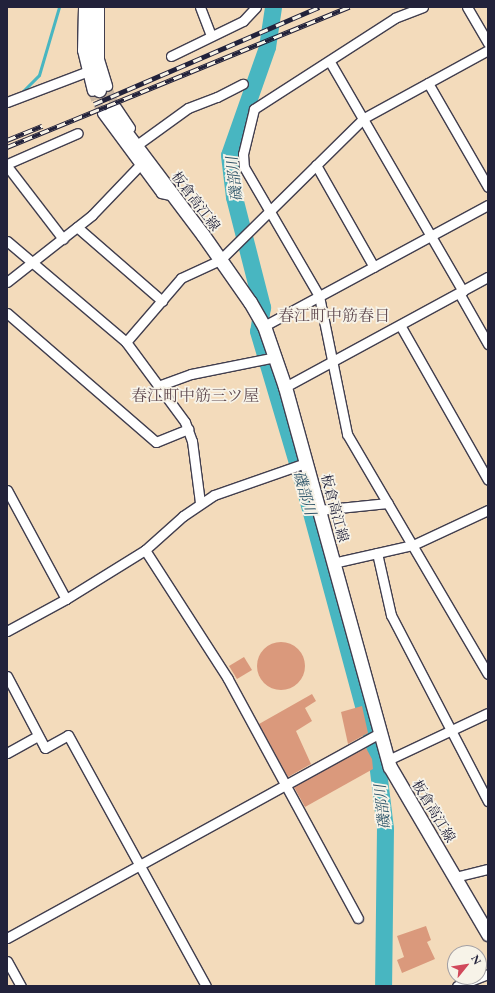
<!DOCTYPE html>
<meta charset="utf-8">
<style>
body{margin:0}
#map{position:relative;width:495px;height:993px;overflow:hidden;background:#f3dbbb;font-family:"EB Garamond","Noto Serif JP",serif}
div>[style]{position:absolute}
.stream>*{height:3px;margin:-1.5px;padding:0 1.5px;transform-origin:1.5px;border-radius:1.5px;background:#48b6c1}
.river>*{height:17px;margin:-8.5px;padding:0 8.5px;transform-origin:8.5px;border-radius:8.5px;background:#48b6c1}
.building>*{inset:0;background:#da997c}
.round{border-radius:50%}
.street-tunnel>*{height:9px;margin-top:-4.5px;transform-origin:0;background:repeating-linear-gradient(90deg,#c9b6a1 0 9px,transparent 0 13.5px)}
.secondary-tunnel>*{height:13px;margin-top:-6.5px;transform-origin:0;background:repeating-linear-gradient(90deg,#c9b6a1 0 13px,transparent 0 19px)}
.roads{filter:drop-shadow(1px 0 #413e4e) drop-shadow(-1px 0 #413e4e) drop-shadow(0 1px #413e4e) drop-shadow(0 -1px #413e4e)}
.street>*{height:9px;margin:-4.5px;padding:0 4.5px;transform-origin:4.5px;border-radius:4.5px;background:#fff}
.secondary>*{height:13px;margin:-6.5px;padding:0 6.5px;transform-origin:6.5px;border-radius:6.5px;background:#fff}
.rail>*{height:4.5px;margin-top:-2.25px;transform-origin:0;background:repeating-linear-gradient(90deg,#f7f3e8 0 9px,#22223b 0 18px);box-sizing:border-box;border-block:1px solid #22223b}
span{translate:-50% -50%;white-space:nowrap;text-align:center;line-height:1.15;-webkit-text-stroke:3.5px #f7f3e8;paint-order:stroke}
.street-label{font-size:14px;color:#22223b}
.water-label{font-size:15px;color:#2f566a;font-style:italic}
.quarter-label{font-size:16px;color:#624c52}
.frame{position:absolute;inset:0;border:8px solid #22223b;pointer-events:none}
.north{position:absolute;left:447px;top:945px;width:40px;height:40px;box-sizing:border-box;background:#f7f3e8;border:1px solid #a29fa3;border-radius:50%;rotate:60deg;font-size:11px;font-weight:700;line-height:16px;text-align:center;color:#22223b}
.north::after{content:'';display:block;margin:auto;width:14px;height:18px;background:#d1495b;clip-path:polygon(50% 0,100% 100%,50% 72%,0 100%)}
</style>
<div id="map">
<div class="stream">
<div style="left:21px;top:93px;width:25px;rotate:-45deg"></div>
<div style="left:39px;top:75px;width:71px;rotate:-73.6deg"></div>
</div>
<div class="river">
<div style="left:273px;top:7px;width:40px;rotate:98.5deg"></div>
<div style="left:267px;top:47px;width:114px;rotate:109.4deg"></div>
<div style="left:229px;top:155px;width:42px;rotate:83.2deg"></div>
<div style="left:234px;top:197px;width:114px;rotate:75.7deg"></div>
<div style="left:262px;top:307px;width:24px;rotate:99deg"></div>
<div style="left:258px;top:331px;width:159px;rotate:73.5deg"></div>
<div style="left:303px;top:483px;width:281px;rotate:74.9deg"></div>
<div style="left:376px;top:754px;width:75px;rotate:83.1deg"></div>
<div style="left:385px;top:828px;width:158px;rotate:90.7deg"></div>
</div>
<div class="building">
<div class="round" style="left:257px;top:642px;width:48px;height:48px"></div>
<div style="clip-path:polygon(244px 657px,252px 670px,237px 679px,229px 666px)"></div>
<div style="clip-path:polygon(312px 694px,316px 701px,305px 708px,312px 721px,296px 731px,311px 764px,288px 777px,259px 724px)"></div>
<div style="clip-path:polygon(362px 706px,368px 733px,348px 744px,341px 712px)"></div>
<div style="clip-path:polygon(366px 748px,372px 759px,373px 769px,305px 807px,294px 787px)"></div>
<div style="clip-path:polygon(426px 926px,431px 940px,427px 942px,435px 959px,402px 973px,397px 960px,404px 957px,397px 936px)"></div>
</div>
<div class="street-tunnel">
<div style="left:107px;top:86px;width:23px;rotate:67deg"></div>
<div style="left:92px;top:91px;width:24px;rotate:66deg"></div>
</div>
<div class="secondary-tunnel">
<div style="left:99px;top:90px;width:26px;rotate:62deg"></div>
</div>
<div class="roads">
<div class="street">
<div style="left:83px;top:7px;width:43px;rotate:91.3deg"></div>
<div style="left:82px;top:50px;width:42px;rotate:76.3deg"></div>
<div style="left:99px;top:7px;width:52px;rotate:90deg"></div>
<div style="left:99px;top:59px;width:28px;rotate:73deg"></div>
<div style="left:200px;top:7px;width:31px;rotate:69deg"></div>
<div style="left:423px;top:7px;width:30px;rotate:159deg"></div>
<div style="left:395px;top:18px;width:168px;rotate:147.2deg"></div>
<div style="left:254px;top:109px;width:46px;rotate:103.7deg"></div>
<div style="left:243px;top:154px;width:13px;rotate:86deg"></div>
<div style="left:244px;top:167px;width:149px;rotate:59.8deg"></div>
<div style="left:319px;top:296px;width:141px;rotate:78.5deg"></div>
<div style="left:347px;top:434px;width:278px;rotate:59.6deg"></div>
<div style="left:467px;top:7px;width:42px;rotate:59.7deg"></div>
<div style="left:171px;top:56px;width:80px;rotate:-25.9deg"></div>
<div style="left:243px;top:21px;width:19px;rotate:-47deg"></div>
<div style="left:330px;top:62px;width:265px;rotate:59.9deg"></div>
<div style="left:428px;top:83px;width:120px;rotate:60deg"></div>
<div style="left:7px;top:102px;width:85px;rotate:-20.8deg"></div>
<div style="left:116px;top:107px;width:25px;rotate:56deg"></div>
<div style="left:102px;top:113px;width:99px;rotate:53.6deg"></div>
<div style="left:161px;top:193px;width:13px;rotate:13deg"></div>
<div style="left:174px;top:196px;width:2px;rotate:-90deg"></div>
<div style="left:141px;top:142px;width:58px;rotate:-35.9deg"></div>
<div style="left:188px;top:108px;width:31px;rotate:-21deg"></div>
<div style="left:217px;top:97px;width:29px;rotate:-27deg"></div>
<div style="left:7px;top:164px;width:77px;rotate:-23.6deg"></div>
<div style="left:316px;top:165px;width:117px;rotate:60.4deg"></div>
<div style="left:7px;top:166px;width:92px;rotate:52.5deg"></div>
<div style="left:77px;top:227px;width:113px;rotate:41deg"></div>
<div style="left:7px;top:241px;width:156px;rotate:40.3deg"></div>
<div style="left:126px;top:342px;width:99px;rotate:53.6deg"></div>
<div style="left:185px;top:422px;width:20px;rotate:70deg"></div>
<div style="left:192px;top:441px;width:63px;rotate:82.6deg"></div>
<div style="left:7px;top:282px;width:108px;rotate:-38.2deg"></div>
<div style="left:92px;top:215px;width:69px;rotate:-46.2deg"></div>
<div style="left:459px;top:293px;width:59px;rotate:60.4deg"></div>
<div style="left:7px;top:313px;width:197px;rotate:40.9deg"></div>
<div style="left:156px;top:442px;width:35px;rotate:-22deg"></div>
<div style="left:400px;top:325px;width:178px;rotate:60.4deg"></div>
<div style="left:264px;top:326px;width:255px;rotate:-28.4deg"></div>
<div style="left:126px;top:342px;width:84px;rotate:-49.3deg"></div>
<div style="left:181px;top:278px;width:43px;rotate:-24.8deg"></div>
<div style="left:220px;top:260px;width:202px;rotate:-44.6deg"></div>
<div style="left:364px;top:118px;width:141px;rotate:-28.7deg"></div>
<div style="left:158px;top:386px;width:35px;rotate:-20deg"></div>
<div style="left:191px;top:374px;width:87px;rotate:-11.3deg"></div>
<div style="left:285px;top:387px;width:231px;rotate:-28.5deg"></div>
<div style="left:7px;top:490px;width:124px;rotate:61.6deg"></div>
<div style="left:319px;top:510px;width:69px;rotate:-5.8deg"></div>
<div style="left:145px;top:550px;width:153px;rotate:57.2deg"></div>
<div style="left:228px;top:679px;width:272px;rotate:61.5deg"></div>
<div style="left:377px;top:553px;width:64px;rotate:77.3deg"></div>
<div style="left:391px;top:615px;width:210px;rotate:62.5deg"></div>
<div style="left:333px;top:563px;width:82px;rotate:-12.7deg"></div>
<div style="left:413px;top:545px;width:83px;rotate:-25deg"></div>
<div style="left:7px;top:631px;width:67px;rotate:-28.5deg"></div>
<div style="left:66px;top:599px;width:93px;rotate:-31.8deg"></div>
<div style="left:145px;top:550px;width:51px;rotate:-41.8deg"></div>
<div style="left:183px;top:516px;width:37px;rotate:-34deg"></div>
<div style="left:214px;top:495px;width:97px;rotate:-19.2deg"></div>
<div style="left:7px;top:676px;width:81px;rotate:62.2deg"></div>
<div style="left:45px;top:748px;width:26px;rotate:-29deg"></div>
<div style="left:68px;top:735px;width:286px;rotate:61.2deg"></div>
<div style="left:7px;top:753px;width:35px;rotate:-29deg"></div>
<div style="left:388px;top:760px;width:110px;rotate:-25.2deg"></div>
<div style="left:455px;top:877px;width:34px;rotate:-14deg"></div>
<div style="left:7px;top:938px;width:426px;rotate:-28.8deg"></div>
<div style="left:7px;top:961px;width:29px;rotate:61deg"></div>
<div style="left:457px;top:986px;width:33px;rotate:-21deg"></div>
</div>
<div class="secondary">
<div style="left:91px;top:7px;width:42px;rotate:90deg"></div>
<div style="left:91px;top:49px;width:42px;rotate:79deg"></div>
<div style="left:111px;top:113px;width:153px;rotate:53deg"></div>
<div style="left:203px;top:235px;width:82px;rotate:55deg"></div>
<div style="left:250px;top:302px;width:28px;rotate:60deg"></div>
<div style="left:264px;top:326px;width:65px;rotate:71deg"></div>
<div style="left:285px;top:387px;width:394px;rotate:74.6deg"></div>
<div style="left:390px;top:767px;width:194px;rotate:59.6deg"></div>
</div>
</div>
<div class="rail">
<div style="left:94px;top:104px;width:245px;rotate:-23.3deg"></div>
<div style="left:7px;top:140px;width:38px;rotate:-22deg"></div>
<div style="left:7px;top:147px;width:370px;rotate:-22.3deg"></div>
</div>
<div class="street-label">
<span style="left:196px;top:201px;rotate:53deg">板倉高江線</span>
<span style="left:335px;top:508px;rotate:75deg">板倉高江線</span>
<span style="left:434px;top:811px;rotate:59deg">板倉高江線</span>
</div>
<div class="water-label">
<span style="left:234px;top:179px;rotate:-97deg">磯部川</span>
<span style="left:305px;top:493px;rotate:74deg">磯部川</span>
<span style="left:382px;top:807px;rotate:-96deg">磯部川</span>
</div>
<div class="quarter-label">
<span style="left:334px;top:316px">春江町中筋春日</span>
<span style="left:195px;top:396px">春江町中筋三ツ屋</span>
</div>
<div class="frame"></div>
<div class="north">N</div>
</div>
